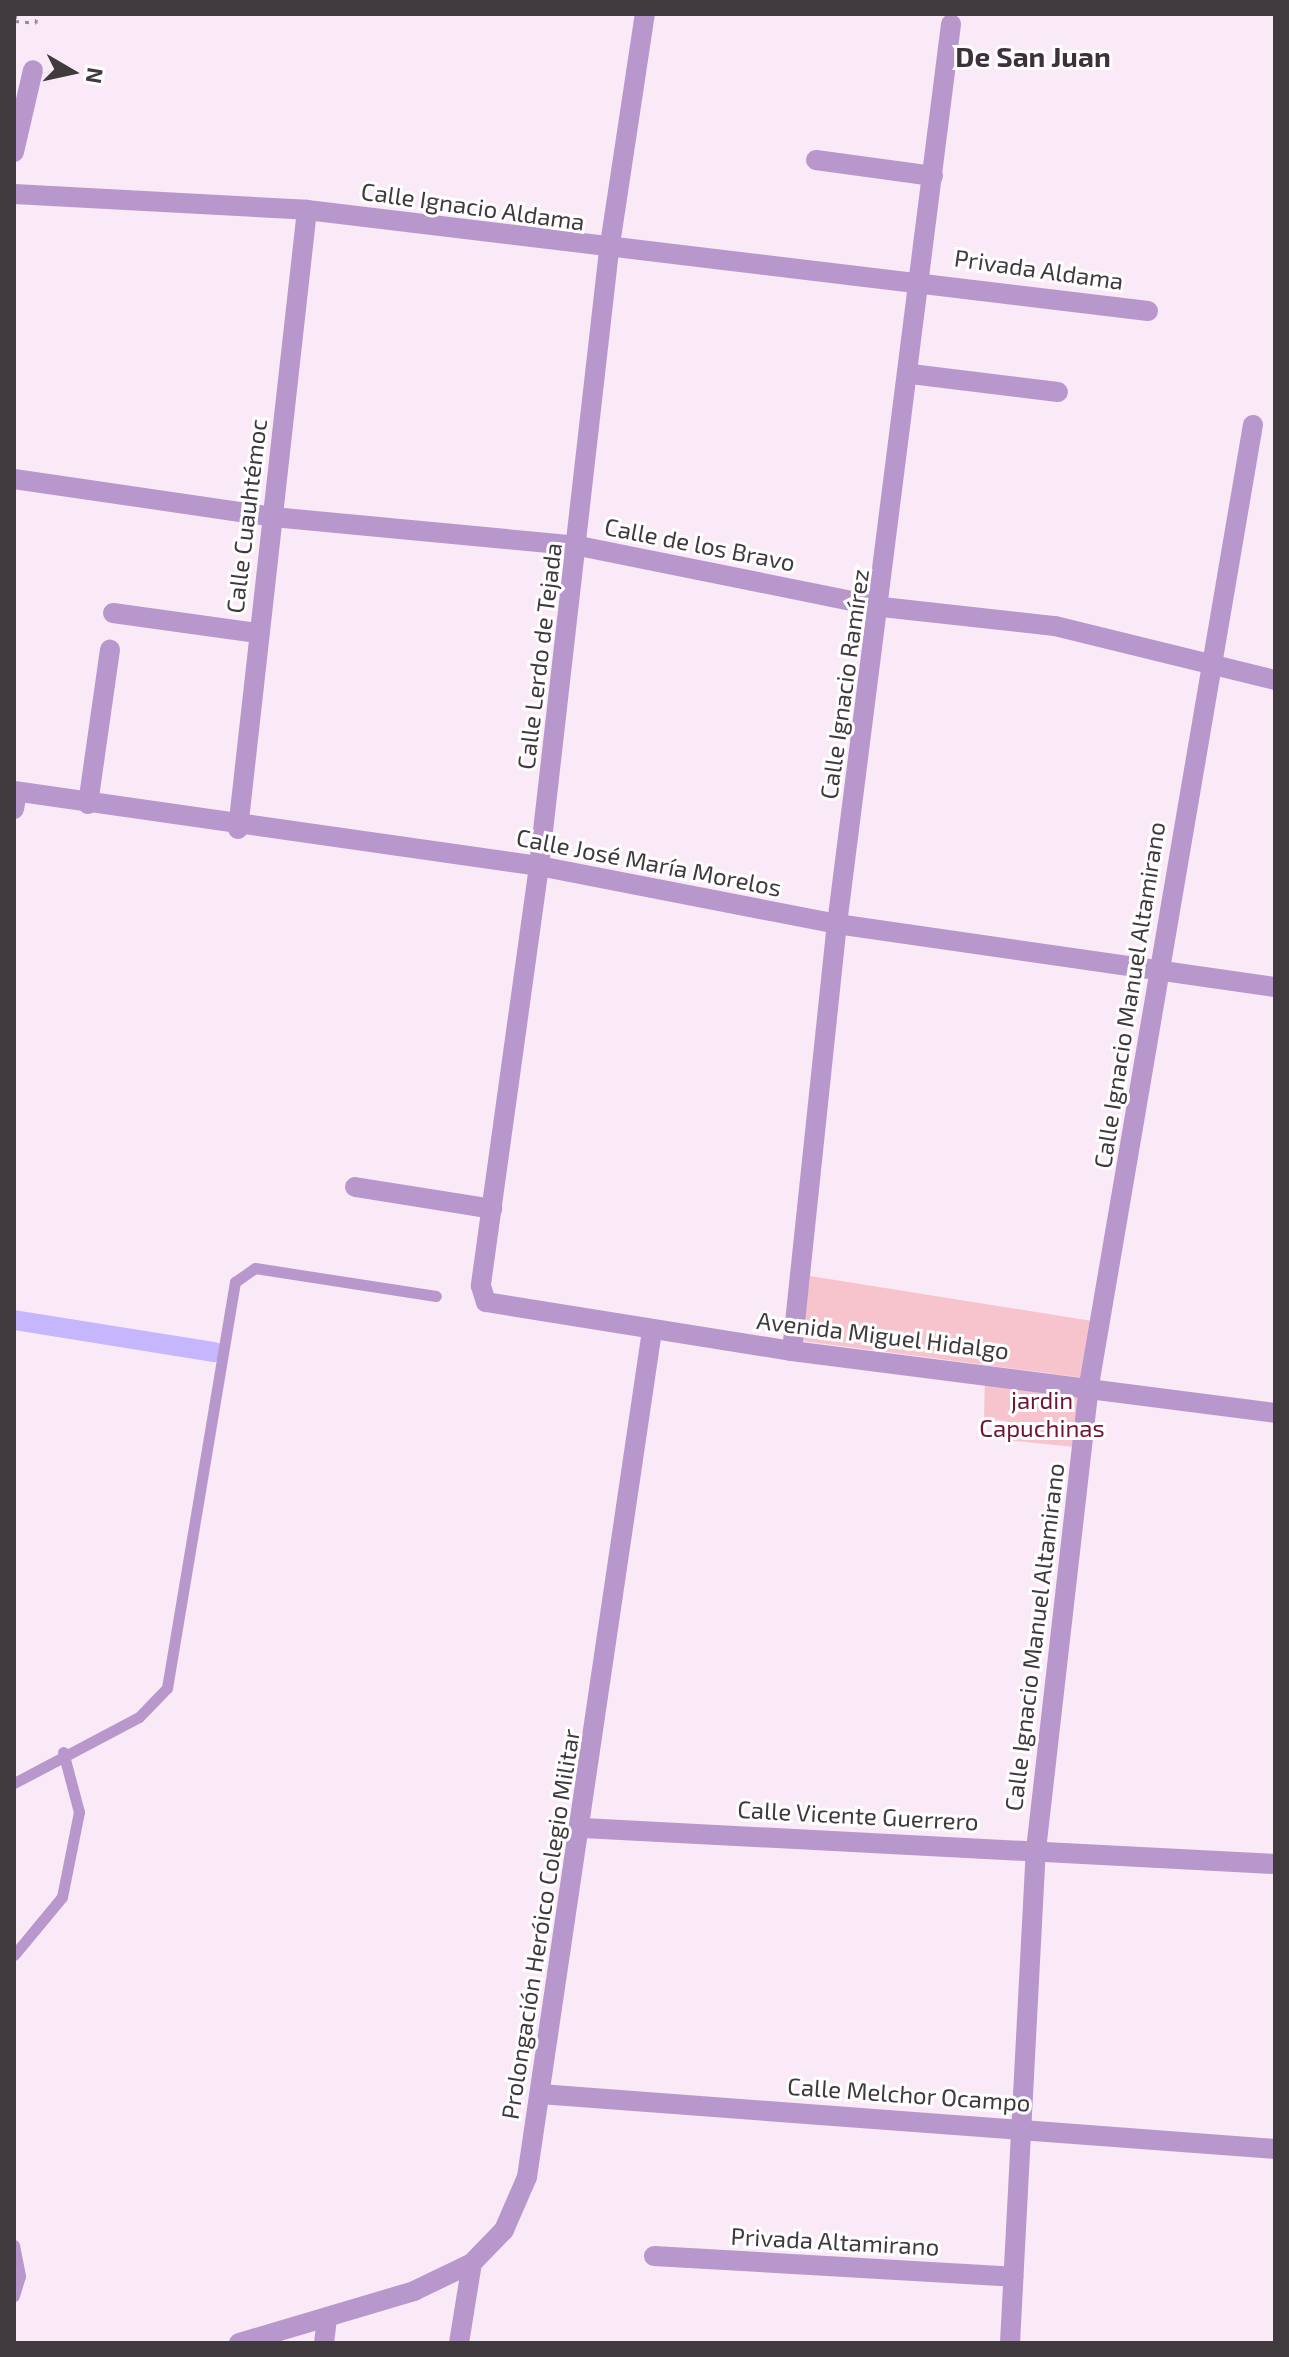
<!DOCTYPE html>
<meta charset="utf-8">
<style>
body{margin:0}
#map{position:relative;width:1289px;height:2357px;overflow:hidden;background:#fae9f7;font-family:"Exo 2",sans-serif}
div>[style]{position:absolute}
.green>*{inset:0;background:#f7c4cd}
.canal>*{height:20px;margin:-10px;padding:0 10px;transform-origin:10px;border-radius:10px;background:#c6b6fd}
.path>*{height:3px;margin-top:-1.5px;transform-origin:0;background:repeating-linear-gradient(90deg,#998e97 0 4px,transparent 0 10px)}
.service>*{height:11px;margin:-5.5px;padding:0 5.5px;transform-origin:5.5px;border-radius:5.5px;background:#b897cc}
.minor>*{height:20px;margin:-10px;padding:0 10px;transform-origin:10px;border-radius:10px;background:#b897cc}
.tertiary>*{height:20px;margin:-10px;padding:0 10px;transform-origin:10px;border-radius:10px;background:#b897cc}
span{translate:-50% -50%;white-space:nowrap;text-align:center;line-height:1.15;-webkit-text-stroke:6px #fff;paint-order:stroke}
.street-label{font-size:24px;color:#403a3f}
.park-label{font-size:24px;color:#701533}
.quarter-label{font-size:28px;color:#3e313c;font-weight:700}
.frame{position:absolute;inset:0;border:16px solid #403a3f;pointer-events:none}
.north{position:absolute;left:32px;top:32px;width:80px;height:80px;-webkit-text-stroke:6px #fff;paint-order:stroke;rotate:99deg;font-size:22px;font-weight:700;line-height:32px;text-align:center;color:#403a3f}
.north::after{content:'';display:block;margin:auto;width:28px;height:36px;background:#403a3f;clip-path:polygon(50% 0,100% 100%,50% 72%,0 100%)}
</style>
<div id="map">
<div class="green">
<div style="clip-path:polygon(810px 1276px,1092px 1321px,1085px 1378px,802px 1341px)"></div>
<div style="clip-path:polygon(985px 1374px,1082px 1390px,1075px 1447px,1005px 1440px,1006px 1421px,984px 1419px)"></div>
</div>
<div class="canal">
<div style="left:14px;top:1320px;width:203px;rotate:9.1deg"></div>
</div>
<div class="path">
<div style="left:16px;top:14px;width:7px;rotate:98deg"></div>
<div style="left:15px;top:21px;width:21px;rotate:5deg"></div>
<div style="left:36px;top:23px;width:9px;rotate:-84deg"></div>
</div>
<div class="service">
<div style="left:14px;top:1783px;width:141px;rotate:-27.8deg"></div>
<div style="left:139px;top:1717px;width:40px;rotate:-46deg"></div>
<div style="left:167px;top:1688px;width:412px;rotate:-80.5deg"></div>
<div style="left:235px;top:1282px;width:24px;rotate:-35deg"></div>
<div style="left:255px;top:1268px;width:183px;rotate:8.8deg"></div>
<div style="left:14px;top:1955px;width:75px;rotate:-50.4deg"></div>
<div style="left:62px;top:1897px;width:87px;rotate:-78.7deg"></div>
<div style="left:79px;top:1812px;width:62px;rotate:-104.9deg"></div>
<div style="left:14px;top:2245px;width:32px;rotate:79deg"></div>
<div style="left:20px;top:2276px;width:21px;rotate:107deg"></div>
</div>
<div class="minor">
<div style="left:14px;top:152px;width:84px;rotate:-77deg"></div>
<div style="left:816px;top:160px;width:118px;rotate:7.8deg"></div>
<div style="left:14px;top:194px;width:293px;rotate:3.1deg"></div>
<div style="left:307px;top:210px;width:847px;rotate:6.85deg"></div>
<div style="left:911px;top:374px;width:148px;rotate:7deg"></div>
<div style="left:14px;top:479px;width:262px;rotate:8.3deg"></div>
<div style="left:273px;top:517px;width:307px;rotate:5.4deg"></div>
<div style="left:579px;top:546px;width:309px;rotate:11.4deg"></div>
<div style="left:882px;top:607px;width:174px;rotate:6.3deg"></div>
<div style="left:1055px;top:626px;width:227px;rotate:13.8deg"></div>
<div style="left:113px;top:613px;width:146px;rotate:7.9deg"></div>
<div style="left:88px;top:804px;width:156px;rotate:-81.9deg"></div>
<div style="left:14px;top:809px;width:17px;rotate:-80deg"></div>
<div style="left:238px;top:829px;width:623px;rotate:-83.64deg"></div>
<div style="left:539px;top:866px;width:619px;rotate:-83.51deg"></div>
<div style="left:609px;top:251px;width:240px;rotate:-81.4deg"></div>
<div style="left:355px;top:1187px;width:139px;rotate:9.1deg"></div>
<div style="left:792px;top:1351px;width:429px;rotate:-84deg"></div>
<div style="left:837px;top:924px;width:907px;rotate:-82.78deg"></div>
<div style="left:583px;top:1828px;width:693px;rotate:2.98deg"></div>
<div style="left:540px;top:2094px;width:737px;rotate:4.28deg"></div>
<div style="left:654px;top:2256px;width:360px;rotate:3.3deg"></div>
<div style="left:324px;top:2343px;width:26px;rotate:-83deg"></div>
<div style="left:459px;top:2343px;width:81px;rotate:-80.8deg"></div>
<div style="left:1010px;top:2343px;width:494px;rotate:-87deg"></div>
<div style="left:1036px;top:1850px;width:468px;rotate:-83.5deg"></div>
<div style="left:1089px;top:1385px;width:974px;rotate:-80.31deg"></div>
</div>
<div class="tertiary">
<div style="left:14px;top:791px;width:530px;rotate:8.13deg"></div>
<div style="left:539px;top:866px;width:304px;rotate:11deg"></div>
<div style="left:837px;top:924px;width:443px;rotate:8.2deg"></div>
<div style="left:539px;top:866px;width:424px;rotate:97.9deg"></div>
<div style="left:481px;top:1286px;width:17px;rotate:73deg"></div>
<div style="left:486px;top:1302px;width:310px;rotate:9.1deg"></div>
<div style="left:792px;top:1351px;width:487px;rotate:7.3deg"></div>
<div style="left:239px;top:2343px;width:183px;rotate:-16.5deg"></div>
<div style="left:414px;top:2291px;width:64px;rotate:-25.8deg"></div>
<div style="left:472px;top:2263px;width:46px;rotate:-45.9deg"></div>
<div style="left:504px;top:2230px;width:58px;rotate:-66.5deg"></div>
<div style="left:527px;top:2177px;width:856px;rotate:-81.6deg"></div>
</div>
<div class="street-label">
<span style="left:473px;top:206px;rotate:8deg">Calle Ignacio Aldama</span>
<span style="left:1039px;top:269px;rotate:8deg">Privada Aldama</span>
<span style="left:246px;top:516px;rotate:-83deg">Calle Cuauhtémoc</span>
<span style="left:700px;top:544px;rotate:11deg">Calle de los Bravo</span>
<span style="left:539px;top:656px;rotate:-83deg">Calle Lerdo de Tejada</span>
<span style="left:844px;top:684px;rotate:-82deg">Calle Ignacio Ramírez</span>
<span style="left:649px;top:862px;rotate:11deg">Calle José María Morelos</span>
<span style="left:1129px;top:995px;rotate:-81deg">Calle Ignacio Manuel Altamirano</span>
<span style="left:883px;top:1335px;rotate:7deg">Avenida Miguel Hidalgo</span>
<span style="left:1034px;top:1637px;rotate:-83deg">Calle Ignacio Manuel Altamirano</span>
<span style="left:858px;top:1815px;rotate:3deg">Calle Vicente Guerrero</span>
<span style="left:540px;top:1924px;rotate:-81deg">Prolongación Heróico Colegio Militar</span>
<span style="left:909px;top:2094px;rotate:4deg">Calle Melchor Ocampo</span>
<span style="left:835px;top:2241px;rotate:3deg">Privada Altamirano</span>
</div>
<div class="park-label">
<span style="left:1042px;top:1414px">jardin<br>Capuchinas</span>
</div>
<div class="quarter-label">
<span style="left:1033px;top:56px">De San Juan</span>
</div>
<div class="frame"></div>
<div class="north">N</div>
</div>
